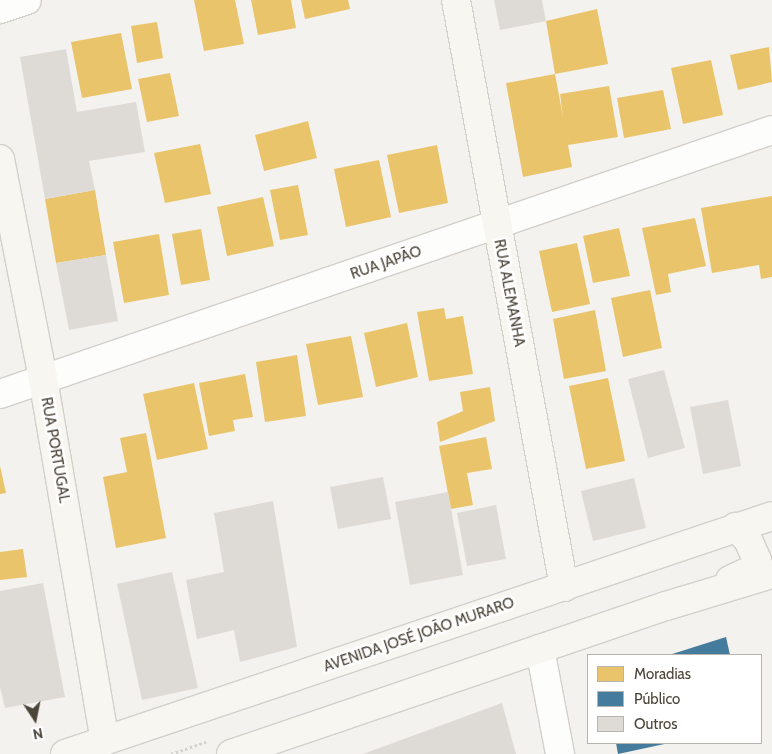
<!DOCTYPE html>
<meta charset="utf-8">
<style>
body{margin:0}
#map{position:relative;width:772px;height:754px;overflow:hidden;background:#f4f2ee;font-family:Cabin,sans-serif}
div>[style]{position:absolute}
.homes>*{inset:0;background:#e9c46a}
.public>*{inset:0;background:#457b9d}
.building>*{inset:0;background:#dedbd6}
.path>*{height:3px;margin-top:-1.5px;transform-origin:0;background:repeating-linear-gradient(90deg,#d3d2cc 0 2.5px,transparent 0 5px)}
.roads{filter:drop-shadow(1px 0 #d2d0cb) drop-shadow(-1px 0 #d2d0cb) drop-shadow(0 1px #d2d0cb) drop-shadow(0 -1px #d2d0cb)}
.street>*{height:28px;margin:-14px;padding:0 14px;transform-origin:14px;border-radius:14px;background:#fdfdfc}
.secondary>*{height:28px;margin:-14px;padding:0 14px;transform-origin:14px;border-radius:14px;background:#f7f6f1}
span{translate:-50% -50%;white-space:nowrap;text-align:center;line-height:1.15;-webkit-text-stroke:5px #fff;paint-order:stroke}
.street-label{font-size:15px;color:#4b4439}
.legend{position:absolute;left:587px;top:654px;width:175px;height:90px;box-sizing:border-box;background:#fff;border:1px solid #b7b4b0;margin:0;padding:6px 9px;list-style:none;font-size:15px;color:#4b4439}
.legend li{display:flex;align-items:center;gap:10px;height:25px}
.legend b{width:25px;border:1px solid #b7b4b0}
.north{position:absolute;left:10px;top:694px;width:50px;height:50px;-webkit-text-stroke:4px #fff;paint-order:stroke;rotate:169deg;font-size:14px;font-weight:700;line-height:20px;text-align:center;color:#4b4439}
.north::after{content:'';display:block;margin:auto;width:18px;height:22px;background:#4b4439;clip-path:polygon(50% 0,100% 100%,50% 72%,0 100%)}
</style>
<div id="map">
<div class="homes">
<div style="clip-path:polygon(194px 0,235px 0,244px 44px,204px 51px)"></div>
<div style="clip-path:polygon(251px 0,291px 0,296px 28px,258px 35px)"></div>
<div style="clip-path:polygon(301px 0,348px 0,350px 9px,305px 19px)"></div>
<div style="clip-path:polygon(597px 9px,608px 64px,555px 74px,563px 117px,560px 94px,609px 86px,618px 137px,568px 145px,572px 167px,523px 177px,506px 83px,555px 74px,546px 21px)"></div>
<div style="clip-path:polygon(157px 22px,163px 58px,137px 63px,131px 26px)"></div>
<div style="clip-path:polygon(121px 33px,132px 89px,82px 98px,71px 42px)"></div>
<div style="clip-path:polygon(769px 47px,772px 82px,738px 90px,730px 55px)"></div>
<div style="clip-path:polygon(711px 60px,723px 115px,683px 124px,671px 68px)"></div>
<div style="clip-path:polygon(170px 73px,179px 116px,147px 122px,138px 79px)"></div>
<div style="clip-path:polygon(663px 90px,671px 129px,624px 138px,617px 98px)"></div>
<div style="clip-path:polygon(308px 121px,317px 158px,264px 171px,255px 135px)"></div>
<div style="clip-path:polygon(200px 144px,211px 194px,165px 203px,154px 153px)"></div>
<div style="clip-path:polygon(437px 145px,448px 203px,399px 213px,387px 155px)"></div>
<div style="clip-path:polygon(379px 160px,391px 217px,346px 227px,334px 169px)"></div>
<div style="clip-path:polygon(298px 185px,308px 235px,280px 240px,270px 190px)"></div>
<div style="clip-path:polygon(95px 190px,106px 255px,56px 263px,45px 199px)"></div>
<div style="clip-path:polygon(772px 196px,772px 277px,761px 279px,759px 265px,712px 273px,701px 208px)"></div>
<div style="clip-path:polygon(263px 197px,274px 246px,227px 256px,217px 207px)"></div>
<div style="clip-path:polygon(695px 218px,706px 266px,668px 274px,671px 292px,656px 295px,642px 228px)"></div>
<div style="clip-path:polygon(619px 228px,630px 276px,593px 283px,583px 236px)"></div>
<div style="clip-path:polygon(201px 229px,210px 280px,181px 285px,172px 234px)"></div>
<div style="clip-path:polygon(159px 234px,169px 295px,124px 303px,113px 242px)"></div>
<div style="clip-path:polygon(577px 243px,590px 304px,552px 312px,539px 251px)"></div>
<div style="clip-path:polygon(650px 290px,662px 348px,623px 357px,611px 298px)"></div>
<div style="clip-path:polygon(444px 308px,446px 319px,463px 316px,473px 374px,429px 381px,417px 312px)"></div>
<div style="clip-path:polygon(595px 310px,606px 371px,564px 379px,553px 319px)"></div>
<div style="clip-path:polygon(407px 323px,418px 377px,376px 387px,364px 333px)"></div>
<div style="clip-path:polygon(351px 336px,363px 397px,318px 405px,306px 344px)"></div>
<div style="clip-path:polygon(297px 355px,306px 416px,265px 422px,256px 362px)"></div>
<div style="clip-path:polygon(245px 374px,253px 417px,233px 420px,235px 431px,209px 436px,199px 383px)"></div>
<div style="clip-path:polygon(608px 378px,625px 461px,586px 469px,569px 386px)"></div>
<div style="clip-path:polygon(194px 383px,208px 449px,157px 460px,143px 394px)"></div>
<div style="clip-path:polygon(490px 387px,495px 421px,440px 442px,437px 422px,463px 411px,460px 392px)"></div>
<div style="clip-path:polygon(146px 433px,166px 538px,116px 548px,103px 477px,127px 472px,120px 438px)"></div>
<div style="clip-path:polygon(486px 437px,492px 469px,467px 473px,473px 505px,451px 509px,439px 446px)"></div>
<div style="clip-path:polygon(0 466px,6px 493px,0 494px)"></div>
<div style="clip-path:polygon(23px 549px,27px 577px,0 580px,0 552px)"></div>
</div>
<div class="public">
<div style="clip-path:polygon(726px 637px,730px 655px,669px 655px)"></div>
<div style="clip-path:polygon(616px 743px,669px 743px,618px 754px)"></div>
</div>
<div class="building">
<div style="clip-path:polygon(494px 0,542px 0,546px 21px,500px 30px)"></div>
<div style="clip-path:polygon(66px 49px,77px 112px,136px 102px,145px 152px,89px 161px,95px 190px,45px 199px,20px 57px)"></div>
<div style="clip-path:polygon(106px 255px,118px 321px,69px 330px,56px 263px)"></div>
<div style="clip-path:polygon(664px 370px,685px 448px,648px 458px,628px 379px)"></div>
<div style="clip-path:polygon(728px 400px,741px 466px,703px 474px,690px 407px)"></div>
<div style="clip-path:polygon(383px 477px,391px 519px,338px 529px,330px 487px)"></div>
<div style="clip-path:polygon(634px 478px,646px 528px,593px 541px,581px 491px)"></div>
<div style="clip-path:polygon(448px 492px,463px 575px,410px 585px,395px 502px)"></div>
<div style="clip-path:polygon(273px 501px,297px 647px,240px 662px,234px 630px,197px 639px,186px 580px,224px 572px,214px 513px)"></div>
<div style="clip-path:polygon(496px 505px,506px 559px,467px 566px,457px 513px)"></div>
<div style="clip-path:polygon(172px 572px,198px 688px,142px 700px,117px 584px)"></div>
<div style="clip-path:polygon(43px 583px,65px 697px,5px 708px,0 687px,0 591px)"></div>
<div style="clip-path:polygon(502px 703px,516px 754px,363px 754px)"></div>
</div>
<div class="path">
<div style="left:171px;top:754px;width:37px;rotate:-19deg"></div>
</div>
<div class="roads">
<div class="street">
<div style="left:0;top:9px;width:28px;rotate:-18deg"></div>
<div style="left:0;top:394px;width:816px;rotate:-18.88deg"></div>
<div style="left:540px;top:649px;width:107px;rotate:79.2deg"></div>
</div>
<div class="secondary">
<div style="left:456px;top:0;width:597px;rotate:79.57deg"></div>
<div style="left:0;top:159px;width:224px;rotate:78.9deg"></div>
<div style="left:43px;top:379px;width:367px;rotate:80.3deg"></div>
<div style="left:730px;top:580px;width:26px;rotate:-25deg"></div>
<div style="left:754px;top:569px;width:9px;rotate:-72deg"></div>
<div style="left:757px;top:560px;width:22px;rotate:-114deg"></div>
<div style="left:748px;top:540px;width:18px;rotate:-133deg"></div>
<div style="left:65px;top:754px;width:746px;rotate:-18.6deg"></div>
<div style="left:231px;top:754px;width:459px;rotate:-18.8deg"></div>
<div style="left:666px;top:606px;width:111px;rotate:-16.8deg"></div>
</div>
</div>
<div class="street-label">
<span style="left:386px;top:263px;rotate:-19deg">RUA JAPÃO</span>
<span style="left:509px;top:293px;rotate:79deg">RUA ALEMANHA</span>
<span style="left:55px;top:450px;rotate:80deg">RUA PORTUGAL</span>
<span style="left:419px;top:635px;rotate:-19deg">AVENIDA JOSÉ JOÃO MURARO</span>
</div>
<ul class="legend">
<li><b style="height:14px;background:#e9c46a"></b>Moradias</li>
<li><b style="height:14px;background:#457b9d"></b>Público</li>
<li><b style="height:14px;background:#dedbd6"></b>Outros</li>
</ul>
<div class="north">N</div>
</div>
